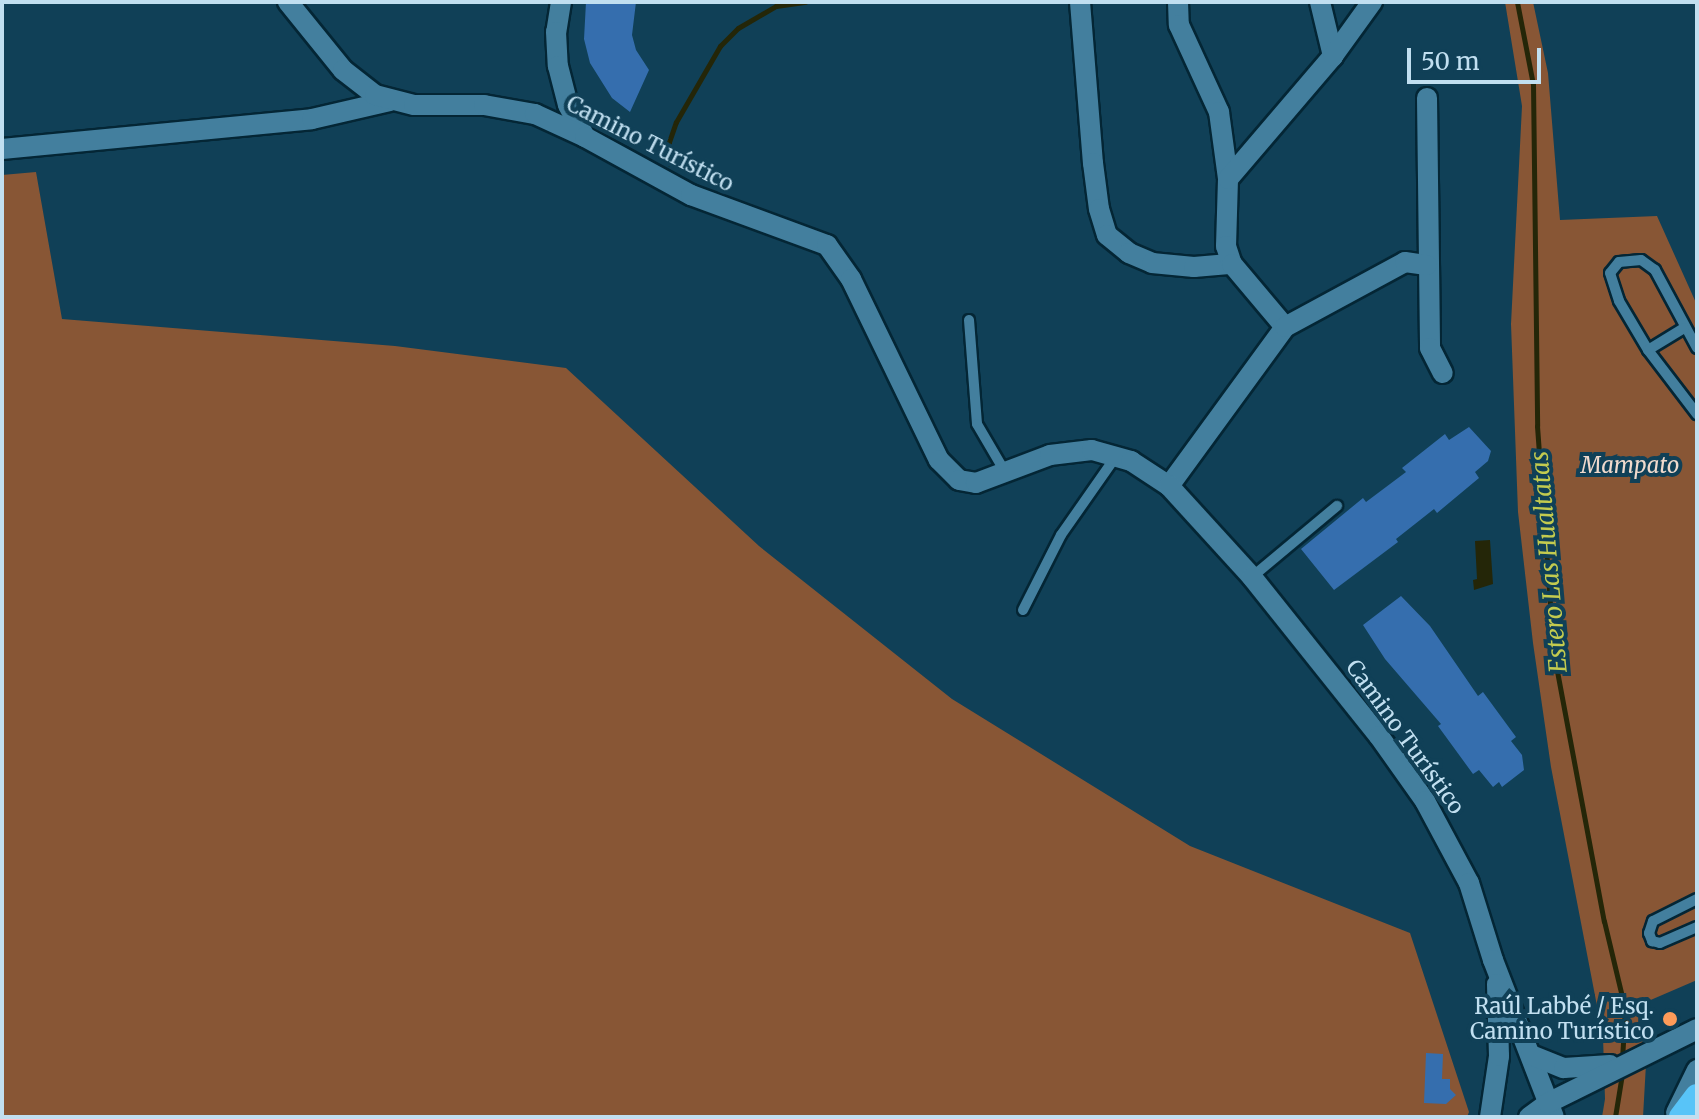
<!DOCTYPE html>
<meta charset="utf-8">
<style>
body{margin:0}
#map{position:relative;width:1699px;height:1119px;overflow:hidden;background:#104057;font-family:Merriweather,serif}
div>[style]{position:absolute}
.green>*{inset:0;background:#885635}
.water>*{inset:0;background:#242608}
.stream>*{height:5px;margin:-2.5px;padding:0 2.5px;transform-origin:2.5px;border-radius:2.5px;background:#242608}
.building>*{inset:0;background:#356eae}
.roads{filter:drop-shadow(2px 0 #042635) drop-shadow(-2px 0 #042635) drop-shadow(0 2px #042635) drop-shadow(0 -2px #042635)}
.lane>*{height:10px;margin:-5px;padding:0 5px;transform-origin:5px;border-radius:5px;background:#437f9e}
.street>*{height:20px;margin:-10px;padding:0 10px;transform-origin:10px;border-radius:10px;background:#437f9e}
.secondary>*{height:20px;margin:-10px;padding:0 10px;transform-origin:10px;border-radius:10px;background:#437f9e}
.highway>*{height:24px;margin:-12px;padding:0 12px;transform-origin:12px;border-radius:12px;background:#58c4f8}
.dots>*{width:22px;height:22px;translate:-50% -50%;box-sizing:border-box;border:4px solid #104057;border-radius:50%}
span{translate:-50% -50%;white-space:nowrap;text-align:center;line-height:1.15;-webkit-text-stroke:8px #104057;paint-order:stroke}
.street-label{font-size:22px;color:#c1dff0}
.park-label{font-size:22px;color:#f0dacd;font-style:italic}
.poi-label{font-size:22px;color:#c1dff0}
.right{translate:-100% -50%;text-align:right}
.water-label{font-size:24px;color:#c3cb4f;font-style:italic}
.frame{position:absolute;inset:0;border:4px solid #c1dff0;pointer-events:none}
.scale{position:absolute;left:1407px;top:48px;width:134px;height:36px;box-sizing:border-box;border:4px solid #c1dff0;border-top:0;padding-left:10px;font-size:24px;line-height:28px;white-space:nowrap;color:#c1dff0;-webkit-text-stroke:6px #104057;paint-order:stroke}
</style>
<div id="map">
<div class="green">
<div style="clip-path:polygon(1505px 2px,1533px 2px,1548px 73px,1560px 220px,1657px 216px,1697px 305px,1697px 980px,1639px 1005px,1646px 1064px,1643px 1117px,1602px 1117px,1605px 1099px,1603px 1037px,1551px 767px,1533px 643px,1518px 512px,1511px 324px,1522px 106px)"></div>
<div style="clip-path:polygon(36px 172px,62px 319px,395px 346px,566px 368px,759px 546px,952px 699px,1190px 846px,1410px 933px,1469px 1112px,1467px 1117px,2px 1117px,2px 175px)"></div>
</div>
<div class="water">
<div style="clip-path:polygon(1490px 540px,1493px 584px,1474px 590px,1473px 580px,1477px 579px,1475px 541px)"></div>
</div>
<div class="stream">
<div style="left:1517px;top:2px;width:84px;rotate:79deg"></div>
<div style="left:1533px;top:84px;width:342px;rotate:89.3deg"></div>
<div style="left:1537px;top:426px;width:230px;rotate:85.8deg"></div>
<div style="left:1554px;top:655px;width:271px;rotate:79.4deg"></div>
<div style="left:1604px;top:921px;width:90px;rotate:76.6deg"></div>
<div style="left:1625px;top:1009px;width:51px;rotate:93.4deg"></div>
<div style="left:670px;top:164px;width:22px;rotate:-93deg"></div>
<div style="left:669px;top:142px;width:21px;rotate:-71deg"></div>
<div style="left:676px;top:122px;width:88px;rotate:-59.9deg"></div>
<div style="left:720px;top:46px;width:25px;rotate:-45deg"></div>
<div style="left:738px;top:28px;width:44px;rotate:-30.1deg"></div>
<div style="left:776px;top:6px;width:30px;rotate:-8deg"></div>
<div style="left:1615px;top:1117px;width:44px;rotate:-80.8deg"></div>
</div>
<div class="building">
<div style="clip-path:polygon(586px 2px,636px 2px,632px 35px,636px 50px,649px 70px,630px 112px,612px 98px,590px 63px,584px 39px)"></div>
<div style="clip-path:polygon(1469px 427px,1491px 451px,1488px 461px,1475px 472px,1479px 478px,1437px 513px,1434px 509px,1396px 539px,1398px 542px,1334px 590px,1301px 549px,1363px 498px,1366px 502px,1406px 472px,1402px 468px,1445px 434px,1449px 440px)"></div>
<div style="clip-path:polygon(1401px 596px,1430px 626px,1478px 696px,1483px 692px,1516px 737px,1511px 741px,1522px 755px,1524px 770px,1502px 787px,1499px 782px,1493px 787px,1479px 770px,1473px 774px,1438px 726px,1441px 724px,1385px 659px,1363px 625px)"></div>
<div style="clip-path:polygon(1426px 1053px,1443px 1054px,1442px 1079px,1450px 1079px,1450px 1089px,1456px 1095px,1446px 1104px,1424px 1103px)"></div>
</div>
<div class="roads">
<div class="lane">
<div style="left:969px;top:320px;width:104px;rotate:85.6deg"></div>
<div style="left:977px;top:424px;width:56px;rotate:59.7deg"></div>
<div style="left:1697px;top:348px;width:89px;rotate:-118.3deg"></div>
<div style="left:1655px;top:270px;width:17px;rotate:-144deg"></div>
<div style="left:1641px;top:260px;width:22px;rotate:175deg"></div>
<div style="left:1619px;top:262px;width:14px;rotate:129deg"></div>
<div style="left:1610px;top:273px;width:29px;rotate:72deg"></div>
<div style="left:1619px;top:301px;width:57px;rotate:59.4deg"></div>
<div style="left:1648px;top:350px;width:81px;rotate:52.6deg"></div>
<div style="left:1648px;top:350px;width:42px;rotate:-31.4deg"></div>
<div style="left:1252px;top:577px;width:111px;rotate:-39.9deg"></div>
<div style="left:1023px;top:610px;width:84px;rotate:-63.1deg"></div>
<div style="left:1061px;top:535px;width:98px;rotate:-55deg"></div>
<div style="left:1697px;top:899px;width:49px;rotate:153.4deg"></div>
<div style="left:1653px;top:921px;width:13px;rotate:108deg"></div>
<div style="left:1649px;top:933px;width:9px;rotate:69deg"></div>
<div style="left:1652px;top:941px;width:8px;rotate:14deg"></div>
<div style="left:1660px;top:943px;width:40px;rotate:-23.4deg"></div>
</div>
<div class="street">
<div style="left:561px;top:2px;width:30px;rotate:99deg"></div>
<div style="left:556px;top:32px;width:34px;rotate:87deg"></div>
<div style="left:558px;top:66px;width:40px;rotate:75.6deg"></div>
<div style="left:568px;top:105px;width:36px;rotate:62deg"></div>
<div style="left:1080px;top:2px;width:162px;rotate:85.4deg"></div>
<div style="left:1093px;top:163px;width:46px;rotate:82.6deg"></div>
<div style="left:1099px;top:209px;width:27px;rotate:73deg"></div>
<div style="left:1107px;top:235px;width:28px;rotate:39deg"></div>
<div style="left:1129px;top:253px;width:25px;rotate:23deg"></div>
<div style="left:1152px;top:263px;width:42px;rotate:5.4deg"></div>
<div style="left:1194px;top:267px;width:38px;rotate:-5deg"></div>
<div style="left:1178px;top:2px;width:23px;rotate:88deg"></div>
<div style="left:1179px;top:25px;width:96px;rotate:65.3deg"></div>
<div style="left:1219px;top:112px;width:68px;rotate:82.3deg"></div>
<div style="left:1228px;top:179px;width:67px;rotate:91.7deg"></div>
<div style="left:1226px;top:246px;width:19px;rotate:72deg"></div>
<div style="left:1232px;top:264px;width:82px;rotate:49.9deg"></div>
<div style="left:1320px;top:2px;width:56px;rotate:76.5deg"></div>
<div style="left:1427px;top:98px;width:250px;rotate:89.3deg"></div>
<div style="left:1430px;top:348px;width:28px;rotate:63deg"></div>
<div style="left:2px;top:149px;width:311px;rotate:-5.5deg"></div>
<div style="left:312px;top:119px;width:80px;rotate:-13deg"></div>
<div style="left:1228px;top:179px;width:162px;rotate:-49.5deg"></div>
<div style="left:1333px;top:56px;width:67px;rotate:-54.2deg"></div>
<div style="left:1169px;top:486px;width:197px;rotate:-53.9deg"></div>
<div style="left:1285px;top:327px;width:136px;rotate:-28.4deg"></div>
<div style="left:1405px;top:262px;width:22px;rotate:8deg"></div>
</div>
<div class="secondary">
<div style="left:288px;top:2px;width:87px;rotate:51deg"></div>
<div style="left:343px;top:70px;width:41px;rotate:38deg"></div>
<div style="left:375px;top:95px;width:40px;rotate:14.4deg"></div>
<div style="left:414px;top:105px;width:70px"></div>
<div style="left:484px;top:105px;width:52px;rotate:10deg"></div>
<div style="left:535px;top:114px;width:55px;rotate:24.7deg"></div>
<div style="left:585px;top:137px;width:121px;rotate:28.7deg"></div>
<div style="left:691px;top:195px;width:145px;rotate:20.2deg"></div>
<div style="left:827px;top:245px;width:42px;rotate:54.8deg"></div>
<div style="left:851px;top:279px;width:201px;rotate:64.1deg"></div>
<div style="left:939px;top:460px;width:28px;rotate:45deg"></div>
<div style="left:959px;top:480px;width:17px;rotate:10deg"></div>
<div style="left:976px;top:483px;width:79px;rotate:-20.7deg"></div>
<div style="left:1050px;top:455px;width:42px;rotate:-6.8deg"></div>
<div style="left:1092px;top:450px;width:41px;rotate:15.8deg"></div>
<div style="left:1131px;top:461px;width:45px;rotate:33.3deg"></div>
<div style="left:1169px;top:486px;width:123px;rotate:47.6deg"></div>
<div style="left:1252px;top:577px;width:203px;rotate:51.4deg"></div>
<div style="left:1379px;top:736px;width:80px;rotate:54.7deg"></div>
<div style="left:1425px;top:801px;width:93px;rotate:61.8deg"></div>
<div style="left:1469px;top:883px;width:81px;rotate:72.7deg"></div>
<div style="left:1493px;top:960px;width:168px;rotate:68.8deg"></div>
<div style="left:1531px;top:1055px;width:35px;rotate:22deg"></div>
<div style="left:1564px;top:1068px;width:46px;rotate:-3.7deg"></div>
<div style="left:1676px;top:1113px;width:48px;rotate:-64deg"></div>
<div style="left:1490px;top:1117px;width:62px;rotate:-81.6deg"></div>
<div style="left:1499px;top:1056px;width:72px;rotate:-91.6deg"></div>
<div style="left:1529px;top:1117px;width:24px;rotate:-36deg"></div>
<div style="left:1548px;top:1103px;width:166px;rotate:-26.4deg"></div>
</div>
<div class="highway">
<div style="left:1681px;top:1117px;width:26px;rotate:-53deg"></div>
</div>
</div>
<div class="dots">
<div style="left:1670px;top:1019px;background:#fe9b59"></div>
</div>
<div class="street-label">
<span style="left:650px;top:144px;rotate:27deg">Camino Turístico</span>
<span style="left:1405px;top:737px;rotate:54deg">Camino Turístico</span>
</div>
<div class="park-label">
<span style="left:1630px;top:466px">Mampato</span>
</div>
<div class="poi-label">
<span class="right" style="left:1654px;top:1019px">Raúl Labbé / Esq.<br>Camino Turístico</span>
</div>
<div class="water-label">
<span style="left:1549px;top:562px;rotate:-95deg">Estero Las Hualtatas</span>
</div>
<div class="frame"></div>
<div class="scale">50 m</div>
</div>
